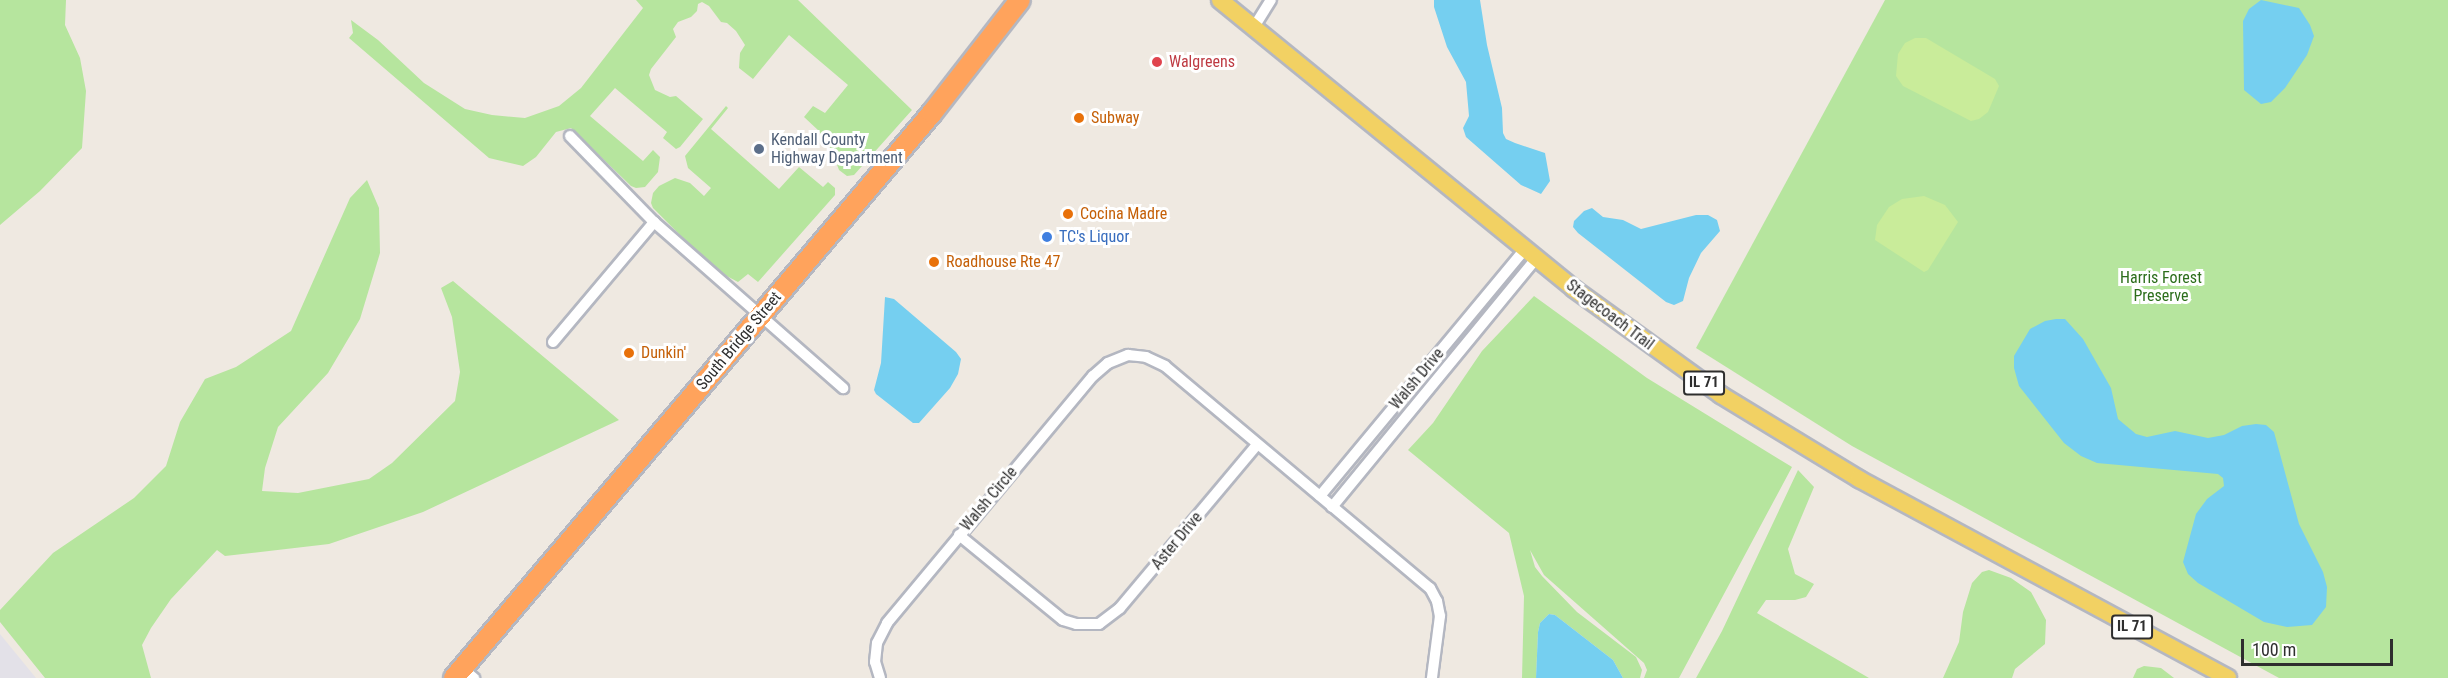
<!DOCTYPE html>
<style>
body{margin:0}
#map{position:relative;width:2448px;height:678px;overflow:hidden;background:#efe9e1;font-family:"Roboto Condensed",sans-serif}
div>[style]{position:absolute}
.industrial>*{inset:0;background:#e3e1e8}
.green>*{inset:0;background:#b6e59e}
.pitch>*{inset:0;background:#c9ec9a}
.water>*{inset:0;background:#75cff0}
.roads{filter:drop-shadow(2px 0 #b4b7c1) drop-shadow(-2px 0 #b4b7c1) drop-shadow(0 2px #b4b7c1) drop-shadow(0 -2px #b4b7c1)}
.street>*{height:10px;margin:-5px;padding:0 5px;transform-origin:5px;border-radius:5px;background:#fff}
.primary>*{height:16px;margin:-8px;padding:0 8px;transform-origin:8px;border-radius:8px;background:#f2d163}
.highway>*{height:20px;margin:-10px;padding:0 10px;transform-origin:10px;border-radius:10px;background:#ffa35c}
.dots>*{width:16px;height:16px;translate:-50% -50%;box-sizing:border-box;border:3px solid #fff;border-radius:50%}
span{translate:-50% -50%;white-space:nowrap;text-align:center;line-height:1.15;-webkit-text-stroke:6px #fff;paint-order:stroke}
.shield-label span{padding:2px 4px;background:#fff;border:2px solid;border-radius:4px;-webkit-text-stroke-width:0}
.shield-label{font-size:15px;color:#2e2e2e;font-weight:700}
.health-label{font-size:16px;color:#be3a42}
.left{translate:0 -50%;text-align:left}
.food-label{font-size:16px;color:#c56008}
.service-label{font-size:16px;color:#4e5e75}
.shop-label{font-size:16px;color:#366cbe}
.park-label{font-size:16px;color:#2c6e1b}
.street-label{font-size:16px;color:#2e2e2e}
.scale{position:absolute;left:2241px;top:639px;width:152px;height:27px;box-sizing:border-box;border:3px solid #2e2e2e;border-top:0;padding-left:8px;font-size:18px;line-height:21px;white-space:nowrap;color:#2e2e2e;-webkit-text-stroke:4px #fff;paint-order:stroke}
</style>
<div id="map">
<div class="industrial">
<div style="clip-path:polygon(0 634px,36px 678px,0 678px)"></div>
</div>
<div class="green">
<div style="clip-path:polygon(0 0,66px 0,65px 25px,80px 58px,86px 91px,82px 148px,40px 191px,0 225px)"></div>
<div style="clip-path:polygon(636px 0,798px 0,912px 110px,854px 175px,847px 176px,839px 170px,831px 149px,819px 131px,804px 117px,813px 106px,825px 113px,848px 85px,789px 35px,753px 79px,739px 68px,740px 53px,745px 45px,736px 31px,727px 23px,721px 22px,709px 6px,702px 2px,698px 4px,697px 11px,691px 17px,678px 22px,673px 29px,676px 37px,651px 69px,649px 75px,655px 90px,670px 97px,676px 96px,703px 119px,680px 147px,676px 149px,663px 138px,667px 132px,615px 88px,590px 116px,643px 161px,653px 150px,660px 157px,658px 172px,645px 187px,636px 188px,631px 186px,571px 128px,556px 132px,536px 157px,523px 166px,489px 158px,349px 38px,353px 33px,351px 20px,378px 40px,424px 83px,465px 109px,492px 115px,525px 118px,559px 106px,581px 88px,643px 8px)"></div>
<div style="clip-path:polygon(1885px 0,2448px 0,2448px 678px,2279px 678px,1852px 446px,1696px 348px)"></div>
<div style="clip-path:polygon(726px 106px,728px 108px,711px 129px,779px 189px,799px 167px,823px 187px,828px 182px,835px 188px,835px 195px,758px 282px,748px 274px,738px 282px,721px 273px,698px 253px,653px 208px,651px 203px,653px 193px,659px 186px,675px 178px,690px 183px,704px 196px,711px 188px,688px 168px,685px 156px)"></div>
<div style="clip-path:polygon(367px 180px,379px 208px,380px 253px,360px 319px,328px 373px,278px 427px,265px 468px,262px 491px,298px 493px,369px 479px,392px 463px,455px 401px,460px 372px,452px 317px,441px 288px,453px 281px,619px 420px,423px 512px,329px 544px,225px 556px,217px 550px,171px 599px,151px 628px,142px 645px,151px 678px,45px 678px,0 622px,0 610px,53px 553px,134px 498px,166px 466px,180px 422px,205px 379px,236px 367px,291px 331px,350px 198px)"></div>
<div style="clip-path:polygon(1534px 296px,1647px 378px,1792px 467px,1679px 678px,1644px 678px,1647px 670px,1644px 663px,1544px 575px,1530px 550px,1535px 567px,1542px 576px,1577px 612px,1636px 657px,1642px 670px,1640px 678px,1623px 678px,1613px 660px,1555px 615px,1549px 614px,1540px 623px,1538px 632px,1536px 678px,1522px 678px,1524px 596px,1509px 533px,1408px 450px,1433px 423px,1482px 351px)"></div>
<div style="clip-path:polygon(1798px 470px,1814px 487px,1788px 549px,1795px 574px,1814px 584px,1806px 597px,1795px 600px,1766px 600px,1757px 613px,1869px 678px,1696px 678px,1722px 631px)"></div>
<div style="clip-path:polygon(1989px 570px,2011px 578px,2031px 592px,2046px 620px,2045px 644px,2015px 669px,2012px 678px,1943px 678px,1959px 642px,1963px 612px,1972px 583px,1982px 572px)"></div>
<div style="clip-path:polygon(2144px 666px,2161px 668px,2174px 678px,2133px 678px,2137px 669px)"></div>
</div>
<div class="pitch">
<div style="clip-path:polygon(1915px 38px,1926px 38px,1995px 79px,1999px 86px,1988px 112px,1979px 119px,1971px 121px,1903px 86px,1896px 76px,1898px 54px,1905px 43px)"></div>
<div style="clip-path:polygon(1924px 196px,1945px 205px,1958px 222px,1928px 270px,1924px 272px,1875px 240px,1877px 225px,1889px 207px,1902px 199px)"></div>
</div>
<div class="water">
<div style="clip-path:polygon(1434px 0,1480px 0,1487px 45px,1502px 108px,1503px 133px,1506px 139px,1515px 143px,1545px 153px,1550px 181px,1541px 194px,1521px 185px,1466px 137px,1463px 128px,1469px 116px,1466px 82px,1447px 47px,1434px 7px)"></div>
<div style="clip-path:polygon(2261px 0,2299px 8px,2310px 25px,2314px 36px,2307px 55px,2285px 88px,2271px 102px,2261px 104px,2244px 90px,2243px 21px,2249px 9px)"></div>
<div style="clip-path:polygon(1592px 208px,1603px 217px,1623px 220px,1641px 229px,1696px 215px,1708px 215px,1717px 220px,1720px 231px,1701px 253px,1689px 278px,1683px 301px,1674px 305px,1666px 302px,1578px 233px,1573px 227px,1574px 221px,1584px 211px)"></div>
<div style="clip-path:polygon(885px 297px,894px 299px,956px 352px,961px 359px,958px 374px,950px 388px,919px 423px,913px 423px,876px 394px,874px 390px,881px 363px)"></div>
<div style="clip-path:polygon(2056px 319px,2065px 319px,2083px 339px,2111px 388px,2118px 419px,2136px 434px,2147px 437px,2175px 431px,2208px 438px,2224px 435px,2242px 426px,2256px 424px,2266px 425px,2274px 432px,2299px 524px,2323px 572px,2327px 587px,2326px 607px,2312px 625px,2287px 627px,2264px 622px,2198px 583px,2188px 574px,2183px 562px,2196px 514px,2207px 499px,2224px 486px,2223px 478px,2218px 474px,2097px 463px,2081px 456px,2064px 443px,2019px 386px,2014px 368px,2014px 356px,2030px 329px,2045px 321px)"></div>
<div style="clip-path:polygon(1549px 614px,1555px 615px,1613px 660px,1623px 678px,1536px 678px,1538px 632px,1540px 623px)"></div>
</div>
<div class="roads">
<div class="street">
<div style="left:1254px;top:27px;width:32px;rotate:-58deg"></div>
<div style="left:570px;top:136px;width:120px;rotate:45.7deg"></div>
<div style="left:654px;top:222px;width:252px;rotate:41.3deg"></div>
<div style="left:553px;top:342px;width:157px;rotate:-49.9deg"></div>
<div style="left:1320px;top:496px;width:320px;rotate:-50.3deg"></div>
<div style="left:1332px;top:507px;width:321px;rotate:-50.6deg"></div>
<div style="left:959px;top:535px;width:134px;rotate:39.3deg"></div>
<div style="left:1063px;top:620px;width:14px;rotate:17deg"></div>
<div style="left:1076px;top:624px;width:23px"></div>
<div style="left:1099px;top:624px;width:26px;rotate:-37deg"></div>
<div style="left:1120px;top:608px;width:213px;rotate:-50deg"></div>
<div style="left:462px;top:668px;width:16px;rotate:40deg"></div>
<div style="left:880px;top:678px;width:17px;rotate:-107deg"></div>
<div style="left:875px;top:662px;width:19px;rotate:-84deg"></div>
<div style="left:877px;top:643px;width:22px;rotate:-63deg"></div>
<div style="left:887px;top:623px;width:322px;rotate:-50.2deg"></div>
<div style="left:1093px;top:376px;width:20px;rotate:-41deg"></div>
<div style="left:1108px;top:363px;width:22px;rotate:-22deg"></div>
<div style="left:1128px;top:355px;width:18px;rotate:6deg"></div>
<div style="left:1146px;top:357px;width:21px;rotate:25deg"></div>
<div style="left:1165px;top:366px;width:346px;rotate:40deg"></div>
<div style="left:1430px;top:588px;width:15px;rotate:62deg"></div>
<div style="left:1437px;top:601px;width:15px;rotate:79deg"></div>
<div style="left:1440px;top:616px;width:63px;rotate:97.4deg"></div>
</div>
<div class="primary">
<div style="left:1220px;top:0;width:457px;rotate:39.2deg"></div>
<div style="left:1574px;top:289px;width:181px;rotate:35.8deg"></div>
<div style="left:1721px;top:395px;width:162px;rotate:31.3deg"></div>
<div style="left:1859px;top:479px;width:419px;rotate:28.3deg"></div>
</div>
<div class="highway">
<div style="left:454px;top:678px;width:740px;rotate:-49.77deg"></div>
<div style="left:932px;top:113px;width:143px;rotate:-52.1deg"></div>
</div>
</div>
<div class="dots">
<div style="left:1157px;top:62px;background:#e0444e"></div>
<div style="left:1079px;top:118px;background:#e8710a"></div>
<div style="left:759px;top:149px;background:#5c6f8a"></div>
<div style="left:1068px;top:214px;background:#e8710a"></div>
<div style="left:1047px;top:237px;background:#3f7fe0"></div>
<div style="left:934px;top:262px;background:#e8710a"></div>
<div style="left:629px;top:353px;background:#e8710a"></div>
</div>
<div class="shield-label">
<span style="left:1704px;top:383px">IL 71</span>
<span style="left:2132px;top:627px">IL 71</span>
</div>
<div class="health-label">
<span class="left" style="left:1169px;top:62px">Walgreens</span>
</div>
<div class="food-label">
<span class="left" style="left:1091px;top:118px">Subway</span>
<span class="left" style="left:1080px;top:214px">Cocina Madre</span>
<span class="left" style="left:946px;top:262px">Roadhouse Rte 47</span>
<span class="left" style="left:641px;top:353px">Dunkin'</span>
</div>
<div class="service-label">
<span class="left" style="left:771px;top:149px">Kendall County<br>Highway Department</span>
</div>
<div class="shop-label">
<span class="left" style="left:1059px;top:237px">TC's Liquor</span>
</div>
<div class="park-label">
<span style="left:2161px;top:287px">Harris Forest<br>Preserve</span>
</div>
<div class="street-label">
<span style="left:1610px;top:315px;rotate:37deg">Stagecoach Trail</span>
<span style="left:739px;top:341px;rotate:-50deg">South Bridge Street</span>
<span style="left:1417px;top:379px;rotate:-50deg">Walsh Drive</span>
<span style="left:989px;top:499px;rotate:-50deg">Walsh Circle</span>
<span style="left:1177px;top:541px;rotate:-50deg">Aster Drive</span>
</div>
<div class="scale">100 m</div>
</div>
